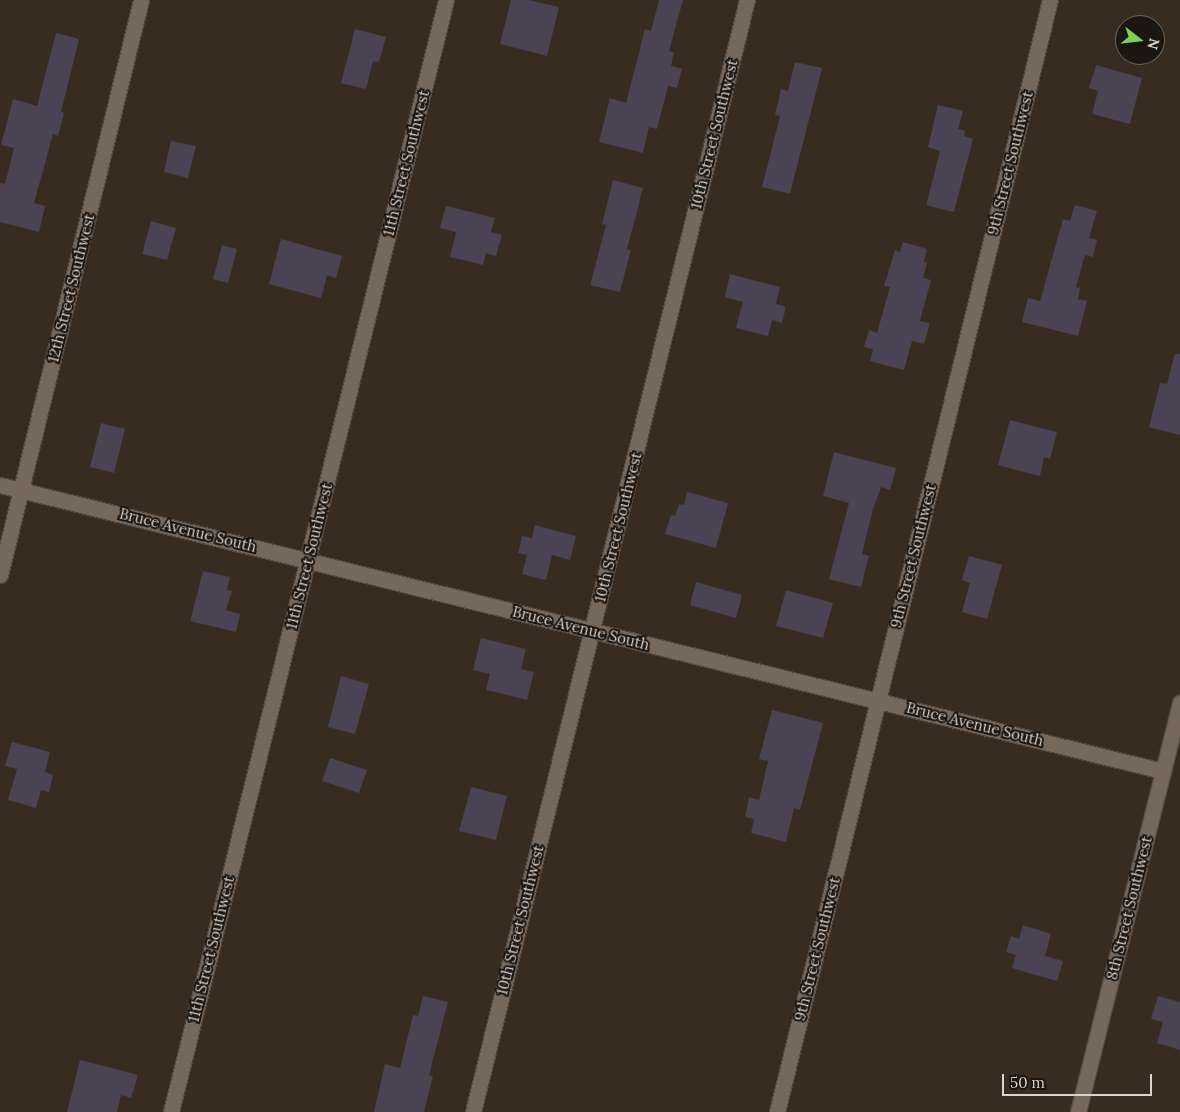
<!DOCTYPE html>
<style>
body{margin:0}
#map{position:relative;width:1180px;height:1112px;overflow:hidden;background:#382c20;font-family:Lora,serif}
div>[style]{position:absolute}
.building>*{inset:0;background:#494353}
.roads{filter:drop-shadow(1px 0 #544a40) drop-shadow(-1px 0 #544a40) drop-shadow(0 1px #544a40) drop-shadow(0 -1px #544a40)}
.street>*{height:15px;margin:-7.5px;padding:0 7.5px;transform-origin:7.5px;border-radius:7.5px;background:#76685b}
span{translate:-50% -50%;white-space:nowrap;text-align:center;line-height:1.15;-webkit-text-stroke:4px #1b1610;paint-order:stroke}
.street-label{font-size:15px;color:#dcd4cc}
.north{position:absolute;left:1115px;top:15px;width:50px;height:50px;box-sizing:border-box;background:#1b1610;border:1px solid #68625b;border-radius:50%;rotate:106deg;font-size:14px;font-weight:700;line-height:20px;text-align:center;color:#dcd4cc}
.north::after{content:'';display:block;margin:auto;width:18px;height:22px;background:#7fd052;clip-path:polygon(50% 0,100% 100%,50% 72%,0 100%)}
.scale{position:absolute;left:1002px;top:1074px;width:150px;height:22px;box-sizing:border-box;border:2px solid #dcd4cc;border-top:0;padding-left:6px;font-size:15px;line-height:18px;white-space:nowrap;color:#dcd4cc;-webkit-text-stroke:4px #1b1610;paint-order:stroke}
</style>
<div id="map">
<div class="building">
<div style="clip-path:polygon(511px 0,529px 0,559px 7px,547px 56px,500px 44px)"></div>
<div style="clip-path:polygon(659px 0,683px 0,669px 51px,674px 52px,671px 66px,682px 69px,677px 88px,668px 86px,657px 129px,649px 127px,643px 153px,599px 142px,610px 98px,626px 103px,645px 29px,651px 31px)"></div>
<div style="clip-path:polygon(355px 29px,386px 37px,379px 62px,373px 61px,366px 89px,341px 83px)"></div>
<div style="clip-path:polygon(56px 33px,79px 39px,61px 112px,64px 113px,58px 136px,53px 134px,34px 203px,45px 206px,39px 232px,0 222px,0 183px,5px 184px,14px 148px,1px 145px,13px 99px,37px 106px)"></div>
<div style="clip-path:polygon(795px 62px,822px 68px,790px 194px,762px 187px,780px 116px,775px 115px,781px 89px,788px 91px)"></div>
<div style="clip-path:polygon(1096px 65px,1142px 78px,1130px 124px,1092px 114px,1098px 91px,1089px 88px)"></div>
<div style="clip-path:polygon(938px 105px,963px 111px,958px 129px,965px 131px,964px 136px,973px 139px,954px 212px,926px 205px,940px 151px,928px 147px)"></div>
<div style="clip-path:polygon(171px 141px,196px 146px,188px 178px,164px 172px)"></div>
<div style="clip-path:polygon(613px 180px,643px 188px,627px 249px,631px 250px,620px 292px,590px 285px,606px 225px,602px 224px)"></div>
<div style="clip-path:polygon(1075px 205px,1097px 211px,1089px 238px,1097px 240px,1093px 257px,1085px 255px,1076px 287px,1080px 288px,1078px 299px,1087px 301px,1078px 336px,1022px 322px,1028px 298px,1040px 301px,1063px 219px,1070px 221px)"></div>
<div style="clip-path:polygon(446px 206px,495px 218px,491px 232px,502px 235px,496px 256px,486px 253px,483px 265px,450px 257px,456px 232px,440px 228px)"></div>
<div style="clip-path:polygon(151px 221px,176px 228px,167px 260px,142px 254px)"></div>
<div style="clip-path:polygon(281px 239px,342px 256px,336px 278px,327px 275px,321px 298px,269px 284px)"></div>
<div style="clip-path:polygon(903px 242px,927px 249px,924px 262px,927px 263px,923px 278px,931px 280px,920px 321px,930px 323px,924px 344px,912px 341px,904px 370px,870px 361px,873px 349px,864px 347px,869px 330px,877px 333px,890px 287px,884px 286px,895px 250px,900px 252px)"></div>
<div style="clip-path:polygon(222px 245px,237px 249px,228px 283px,213px 279px)"></div>
<div style="clip-path:polygon(730px 274px,780px 287px,776px 304px,786px 307px,782px 323px,772px 320px,768px 336px,736px 328px,743px 302px,725px 297px)"></div>
<div style="clip-path:polygon(1175px 354px,1180px 354px,1180px 435px,1149px 427px,1160px 383px,1167px 384px)"></div>
<div style="clip-path:polygon(1010px 420px,1057px 432px,1050px 459px,1044px 457px,1040px 476px,998px 465px)"></div>
<div style="clip-path:polygon(101px 423px,125px 429px,114px 473px,90px 467px)"></div>
<div style="clip-path:polygon(834px 452px,896px 468px,890px 490px,881px 487px,873px 509px,862px 554px,869px 556px,861px 587px,829px 579px,849px 503px,823px 496px)"></div>
<div style="clip-path:polygon(687px 492px,728px 503px,716px 548px,665px 534px,671px 515px,675px 516px,679px 504px,684px 505px)"></div>
<div style="clip-path:polygon(535px 525px,576px 536px,570px 560px,552px 555px,546px 580px,522px 574px,527px 555px,518px 553px,522px 536px,532px 538px)"></div>
<div style="clip-path:polygon(969px 556px,1002px 565px,987px 619px,962px 612px,970px 583px,962px 580px)"></div>
<div style="clip-path:polygon(203px 571px,230px 577px,227px 590px,232px 591px,226px 610px,240px 614px,236px 632px,190px 621px)"></div>
<div style="clip-path:polygon(696px 582px,742px 595px,736px 618px,690px 605px)"></div>
<div style="clip-path:polygon(786px 590px,833px 603px,823px 638px,776px 626px)"></div>
<div style="clip-path:polygon(481px 638px,526px 649px,521px 669px,534px 672px,527px 700px,486px 690px,490px 674px,473px 670px)"></div>
<div style="clip-path:polygon(341px 676px,369px 684px,355px 734px,328px 727px)"></div>
<div style="clip-path:polygon(772px 710px,823px 723px,800px 810px,794px 808px,786px 842px,751px 833px,754px 819px,745px 817px,749px 797px,759px 800px,768px 761px,759px 759px)"></div>
<div style="clip-path:polygon(12px 742px,50px 752px,45px 772px,53px 775px,49px 792px,41px 790px,36px 808px,8px 800px,17px 769px,5px 766px)"></div>
<div style="clip-path:polygon(330px 758px,367px 770px,359px 793px,322px 781px)"></div>
<div style="clip-path:polygon(471px 787px,507px 796px,496px 840px,459px 831px)"></div>
<div style="clip-path:polygon(1023px 925px,1051px 934px,1045px 956px,1063px 961px,1057px 981px,1012px 968px,1016px 955px,1006px 952px,1011px 936px,1019px 939px)"></div>
<div style="clip-path:polygon(423px 996px,448px 1002px,429px 1075px,433px 1076px,424px 1112px,374px 1112px,385px 1064px,400px 1068px,413px 1015px,418px 1016px)"></div>
<div style="clip-path:polygon(1158px 996px,1180px 1002px,1180px 1050px,1157px 1043px,1163px 1022px,1151px 1019px)"></div>
<div style="clip-path:polygon(80px 1060px,138px 1075px,131px 1098px,121px 1095px,117px 1112px,67px 1112px)"></div>
</div>
<div class="roads">
<div class="street">
<div style="left:0;top:485px;width:1198px;rotate:13.82deg"></div>
<div style="left:0;top:575px;width:592px;rotate:-76.22deg"></div>
<div style="left:171px;top:1112px;width:1145px;rotate:-76.11deg"></div>
<div style="left:473px;top:1112px;width:1145px;rotate:-76.16deg"></div>
<div style="left:777px;top:1112px;width:1145px;rotate:-76.21deg"></div>
<div style="left:1078px;top:1112px;width:422px;rotate:-76deg"></div>
</div>
</div>
<div class="street-label">
<span style="left:714px;top:134px;rotate:-76deg">10th Street Southwest</span>
<span style="left:406px;top:163px;rotate:-76deg">11th Street Southwest</span>
<span style="left:1010px;top:163px;rotate:-76deg">9th Street Southwest</span>
<span style="left:71px;top:288px;rotate:-76deg">12th Street Southwest</span>
<span style="left:618px;top:527px;rotate:-76deg">10th Street Southwest</span>
<span style="left:188px;top:530px;rotate:14deg">Bruce Avenue South</span>
<span style="left:309px;top:556px;rotate:-76deg">11th Street Southwest</span>
<span style="left:913px;top:556px;rotate:-76deg">9th Street Southwest</span>
<span style="left:581px;top:628px;rotate:14deg">Bruce Avenue South</span>
<span style="left:975px;top:724px;rotate:14deg">Bruce Avenue South</span>
<span style="left:1129px;top:908px;rotate:-76deg">8th Street Southwest</span>
<span style="left:520px;top:920px;rotate:-76deg">10th Street Southwest</span>
<span style="left:211px;top:949px;rotate:-76deg">11th Street Southwest</span>
<span style="left:817px;top:949px;rotate:-76deg">9th Street Southwest</span>
</div>
<div class="north">N</div>
<div class="scale">50 m</div>
</div>
